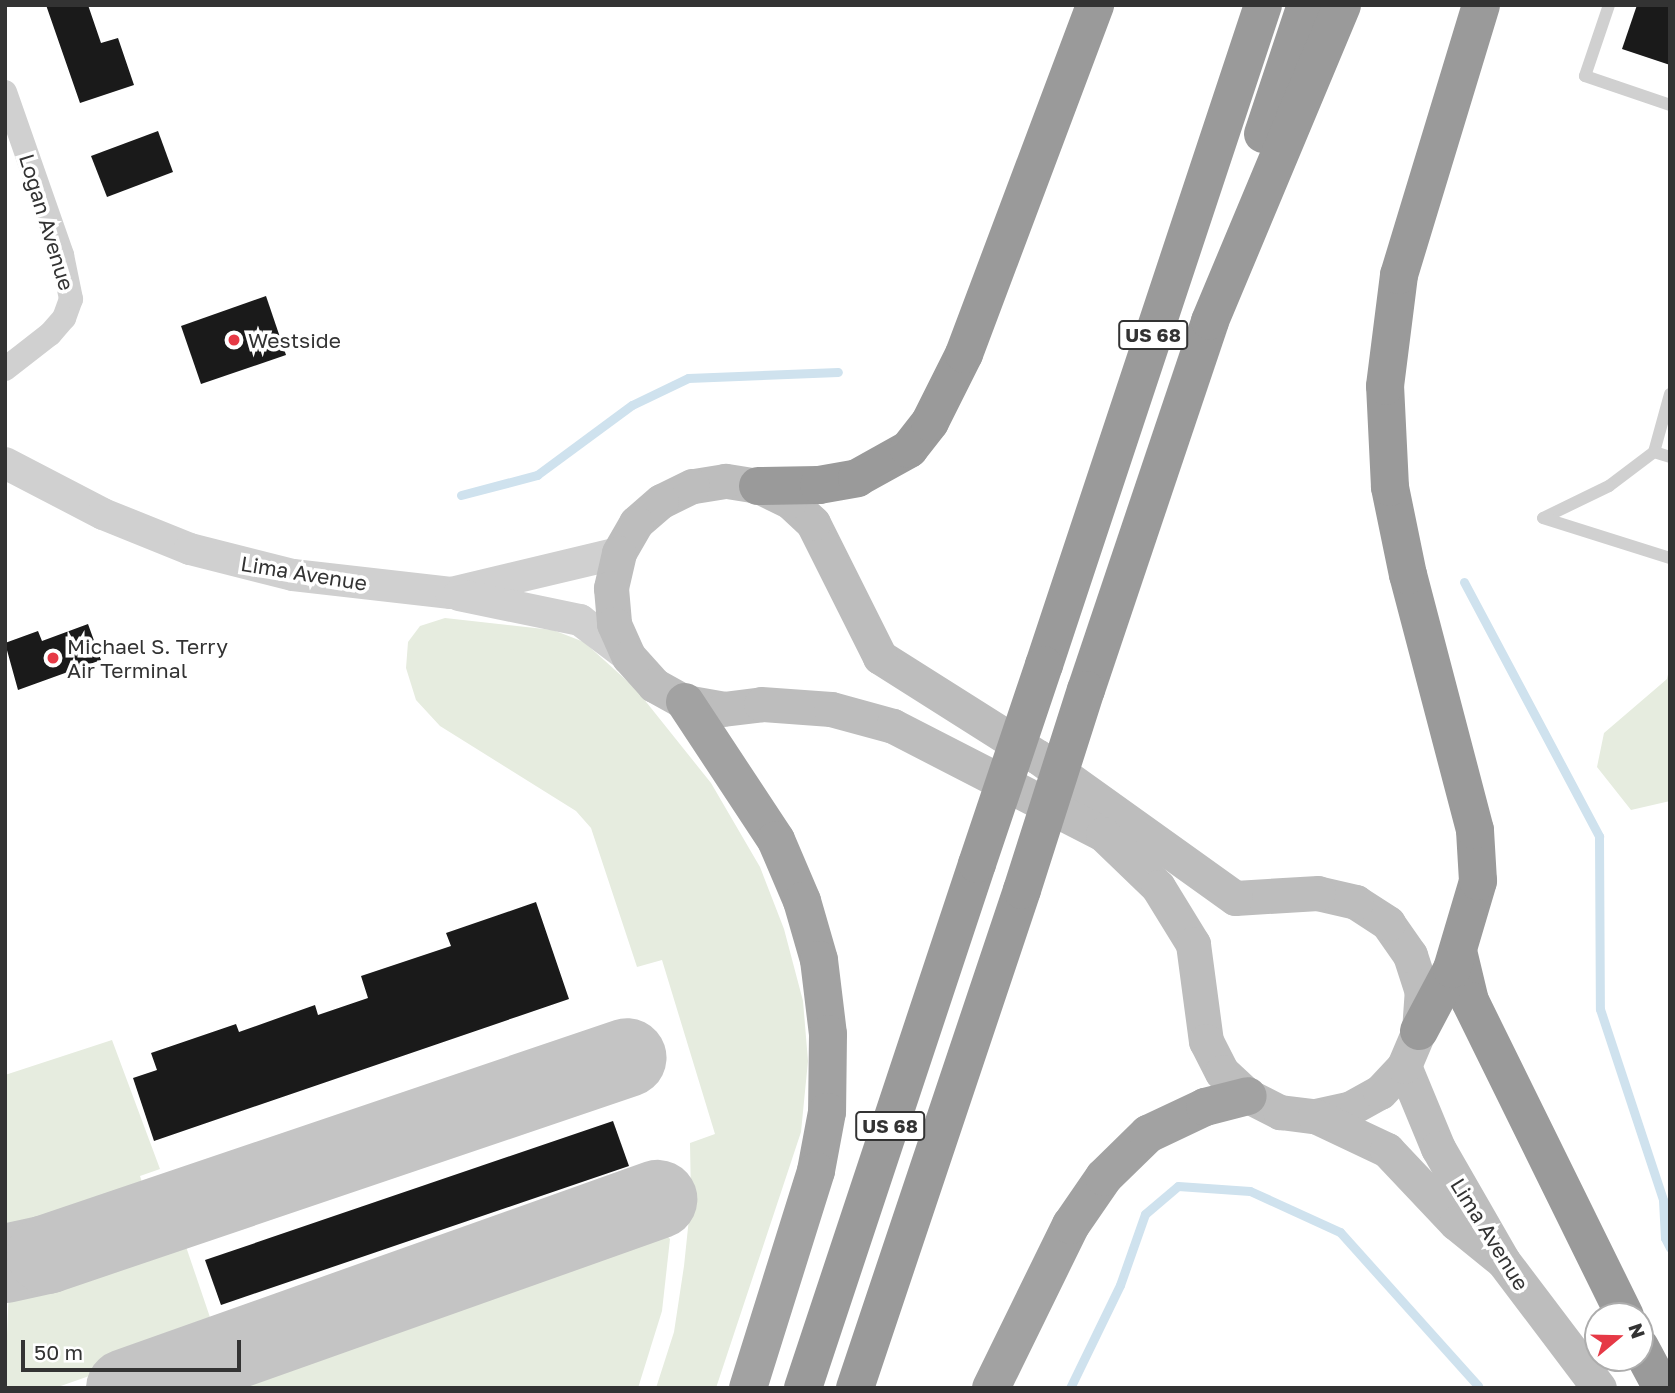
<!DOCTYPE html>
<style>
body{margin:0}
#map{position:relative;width:1675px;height:1393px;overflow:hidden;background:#fff;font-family:"Golos Text",sans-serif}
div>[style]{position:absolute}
.green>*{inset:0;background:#e6ecdf}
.stream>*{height:9px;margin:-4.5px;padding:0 4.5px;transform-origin:4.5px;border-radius:4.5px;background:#cfe2ee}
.taxiway>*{height:79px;margin:-39.5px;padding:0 39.5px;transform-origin:39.5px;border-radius:39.5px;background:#c4c4c4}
.building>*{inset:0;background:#1a1a1a}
.service>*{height:12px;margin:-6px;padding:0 6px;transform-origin:6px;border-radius:6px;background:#d0d0d0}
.minor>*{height:24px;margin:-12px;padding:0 12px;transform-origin:12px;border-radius:12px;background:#d0d0d0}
.tertiary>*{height:32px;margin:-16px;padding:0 16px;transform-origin:16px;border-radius:16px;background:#d0d0d0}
.secondary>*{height:35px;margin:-17.5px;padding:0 17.5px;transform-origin:17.5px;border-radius:17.5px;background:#bdbdbd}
.trunk>*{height:38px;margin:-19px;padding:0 19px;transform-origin:19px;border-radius:19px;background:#a2a2a2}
.motorway>*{height:38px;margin:-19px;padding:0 19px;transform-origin:19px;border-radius:19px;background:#9a9a9a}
.motorway-bridge>*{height:38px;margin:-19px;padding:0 19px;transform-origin:19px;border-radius:19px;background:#9a9a9a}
.dots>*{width:19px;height:19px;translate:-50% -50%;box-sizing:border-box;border:4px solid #fff;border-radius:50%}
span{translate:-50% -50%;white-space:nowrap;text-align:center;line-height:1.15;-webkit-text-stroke:7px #fff;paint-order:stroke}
.shield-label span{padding:2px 5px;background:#fff;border:2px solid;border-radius:5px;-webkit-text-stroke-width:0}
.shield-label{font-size:19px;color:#333;font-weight:700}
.street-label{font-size:21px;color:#333}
.poi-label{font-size:21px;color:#333}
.left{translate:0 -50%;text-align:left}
.frame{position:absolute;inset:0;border:7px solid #333;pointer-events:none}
.north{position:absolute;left:1584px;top:1302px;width:70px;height:70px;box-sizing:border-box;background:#fff;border:2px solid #adadad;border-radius:50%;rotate:71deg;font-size:19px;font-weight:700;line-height:28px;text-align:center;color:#333}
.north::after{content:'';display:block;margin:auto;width:24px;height:32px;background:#e63946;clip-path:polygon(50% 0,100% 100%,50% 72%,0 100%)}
.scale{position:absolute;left:21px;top:1340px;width:220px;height:32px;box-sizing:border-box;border:4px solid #333;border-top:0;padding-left:9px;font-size:21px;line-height:24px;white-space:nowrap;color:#333;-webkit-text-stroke:5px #fff;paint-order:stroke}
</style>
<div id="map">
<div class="green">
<div style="clip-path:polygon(445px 618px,553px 630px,584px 642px,635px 688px,711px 783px,760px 867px,784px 929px,803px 1001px,808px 1061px,801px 1132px,716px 1388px,656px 1388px,674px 1332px,684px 1266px,691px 1199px,690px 1143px,715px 1134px,662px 960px,637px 967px,591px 828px,576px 811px,440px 726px,416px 700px,406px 668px,408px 642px,420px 626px)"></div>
<div style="clip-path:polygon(1670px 665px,1670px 801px,1631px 810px,1597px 767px,1604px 733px,1667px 679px)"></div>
<div style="clip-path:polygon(112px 1040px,160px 1169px,140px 1176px,146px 1195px,18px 1238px,5px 1234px,5px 1075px)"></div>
<div style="clip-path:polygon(179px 1226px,215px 1332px,55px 1388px,5px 1388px,9px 1284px)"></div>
<div style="clip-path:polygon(648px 1231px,663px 1232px,670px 1239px,662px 1311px,638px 1388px,184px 1388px)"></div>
</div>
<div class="stream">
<div style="left:461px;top:495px;width:79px;rotate:-14.7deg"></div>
<div style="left:537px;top:475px;width:118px;rotate:-36.4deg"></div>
<div style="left:632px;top:405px;width:62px;rotate:-25.7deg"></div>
<div style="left:688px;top:378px;width:150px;rotate:-2.3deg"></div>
<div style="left:1464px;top:582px;width:288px;rotate:62deg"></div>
<div style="left:1599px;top:836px;width:173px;rotate:89.7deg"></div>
<div style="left:1600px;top:1009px;width:201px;rotate:71.7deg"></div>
<div style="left:1663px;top:1200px;width:38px;rotate:87deg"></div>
<div style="left:1665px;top:1238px;width:11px;rotate:63deg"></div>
<div style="left:1070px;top:1388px;width:114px;rotate:-64.1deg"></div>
<div style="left:1120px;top:1285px;width:75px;rotate:-70.6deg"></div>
<div style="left:1145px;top:1214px;width:43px;rotate:-40.3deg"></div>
<div style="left:1178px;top:1186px;width:72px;rotate:4deg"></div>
<div style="left:1250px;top:1191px;width:99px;rotate:24.5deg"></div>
<div style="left:1340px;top:1232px;width:207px;rotate:48.1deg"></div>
</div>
<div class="taxiway">
<div style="left:5px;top:1263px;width:42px;rotate:-12.4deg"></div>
<div style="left:46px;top:1254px;width:613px;rotate:-18.73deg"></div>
<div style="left:125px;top:1388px;width:565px;rotate:-19.56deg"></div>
</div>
<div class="building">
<div style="clip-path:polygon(46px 5px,88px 5px,101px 43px,118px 38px,134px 85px,80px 103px)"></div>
<div style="clip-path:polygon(1637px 5px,1670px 5px,1670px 65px,1622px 49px)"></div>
<div style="clip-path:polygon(158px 131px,173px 172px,107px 197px,91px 156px)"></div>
<div style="clip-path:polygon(266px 296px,286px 355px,201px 384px,181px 326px)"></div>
<div style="clip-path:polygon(88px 624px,101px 660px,18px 690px,5px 643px,38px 631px,42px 641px)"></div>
<div style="clip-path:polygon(536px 902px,569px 999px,154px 1141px,133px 1078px,157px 1070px,151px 1053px,236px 1024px,239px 1032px,315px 1005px,318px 1015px,368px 998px,361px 976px,451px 946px,446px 933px)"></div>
<div style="clip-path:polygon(613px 1121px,629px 1166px,221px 1305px,205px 1260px)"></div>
</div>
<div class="service">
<div style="left:1609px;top:5px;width:75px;rotate:108.7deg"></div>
<div style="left:1585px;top:76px;width:90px;rotate:18.8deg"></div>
<div style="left:1670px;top:394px;width:60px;rotate:105.4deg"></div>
<div style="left:1654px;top:452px;width:56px;rotate:142.9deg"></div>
<div style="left:1609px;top:486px;width:73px;rotate:154.1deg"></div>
<div style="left:1543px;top:518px;width:133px;rotate:17.5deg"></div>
<div style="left:1654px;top:452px;width:17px;rotate:17deg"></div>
</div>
<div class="minor">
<div style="left:5px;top:92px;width:173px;rotate:70.7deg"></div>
<div style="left:62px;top:255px;width:45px;rotate:78.4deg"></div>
<div style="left:71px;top:299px;width:20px;rotate:110deg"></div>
<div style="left:64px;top:318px;width:21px;rotate:131deg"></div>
<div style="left:50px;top:334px;width:57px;rotate:142.1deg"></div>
</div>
<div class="tertiary">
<div style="left:5px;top:463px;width:110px;rotate:27.5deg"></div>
<div style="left:103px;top:514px;width:94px;rotate:21.9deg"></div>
<div style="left:190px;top:549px;width:106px;rotate:14.2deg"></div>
<div style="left:293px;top:575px;width:159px;rotate:6.5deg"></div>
<div style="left:451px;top:593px;width:173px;rotate:-13.4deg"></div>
<div style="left:459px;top:595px;width:124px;rotate:11.7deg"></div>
<div style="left:580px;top:620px;width:61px;rotate:37.1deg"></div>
</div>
<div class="secondary">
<div style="left:1404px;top:1066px;width:89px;rotate:67.5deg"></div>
<div style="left:1438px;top:1148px;width:130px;rotate:60.1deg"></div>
<div style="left:1503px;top:1261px;width:159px;rotate:52.9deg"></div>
<div style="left:1315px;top:1116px;width:35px;rotate:-12deg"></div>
<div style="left:1349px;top:1109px;width:35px;rotate:-29deg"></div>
<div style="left:1380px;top:1092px;width:35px;rotate:-47deg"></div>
<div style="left:1404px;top:1066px;width:38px;rotate:-67deg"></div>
<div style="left:1419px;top:1031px;width:39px;rotate:-86deg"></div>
<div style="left:1422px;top:992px;width:39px;rotate:-108deg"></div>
<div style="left:1410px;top:955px;width:39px;rotate:-125deg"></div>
<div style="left:1388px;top:923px;width:38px;rotate:-147deg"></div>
<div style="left:1356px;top:902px;width:39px;rotate:-167deg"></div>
<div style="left:1318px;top:893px;width:83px;rotate:176.6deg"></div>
<div style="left:1235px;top:898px;width:242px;rotate:-144.4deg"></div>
<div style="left:1038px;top:757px;width:187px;rotate:-147.7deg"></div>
<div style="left:880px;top:657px;width:150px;rotate:-116.6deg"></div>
<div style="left:813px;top:523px;width:33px;rotate:-137deg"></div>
<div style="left:789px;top:501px;width:34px;rotate:-154deg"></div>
<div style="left:758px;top:486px;width:33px;rotate:-171deg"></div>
<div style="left:725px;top:481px;width:33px;rotate:171deg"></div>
<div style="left:692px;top:486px;width:34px;rotate:154deg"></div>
<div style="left:661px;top:501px;width:33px;rotate:139deg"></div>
<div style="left:636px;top:523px;width:34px;rotate:120deg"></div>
<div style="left:619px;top:553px;width:36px;rotate:103deg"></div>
<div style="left:611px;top:588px;width:36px;rotate:85deg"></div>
<div style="left:614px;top:624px;width:36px;rotate:66deg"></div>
<div style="left:629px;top:657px;width:38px;rotate:48deg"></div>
<div style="left:654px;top:685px;width:35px;rotate:29deg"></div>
<div style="left:685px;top:702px;width:39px;rotate:10deg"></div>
<div style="left:723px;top:709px;width:38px;rotate:-7deg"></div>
<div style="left:761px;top:704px;width:70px;rotate:4.1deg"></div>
<div style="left:831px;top:709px;width:64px;rotate:15.3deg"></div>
<div style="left:893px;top:726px;width:236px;rotate:27.2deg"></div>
<div style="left:1103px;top:834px;width:76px;rotate:43.9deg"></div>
<div style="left:1158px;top:887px;width:67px;rotate:58.4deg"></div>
<div style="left:1193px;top:944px;width:98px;rotate:82.4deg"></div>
<div style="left:1206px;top:1041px;width:35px;rotate:63deg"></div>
<div style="left:1222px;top:1072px;width:35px;rotate:43deg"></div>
<div style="left:1248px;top:1096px;width:36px;rotate:27deg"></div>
<div style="left:1280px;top:1112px;width:35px;rotate:7deg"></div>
<div style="left:1315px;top:1116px;width:80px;rotate:25.3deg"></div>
<div style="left:1387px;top:1150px;width:100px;rotate:46.6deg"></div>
<div style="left:1456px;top:1223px;width:60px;rotate:39deg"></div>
</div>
<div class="trunk">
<div style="left:685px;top:702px;width:165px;rotate:56.6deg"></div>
<div style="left:776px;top:840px;width:66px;rotate:66.9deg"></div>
<div style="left:802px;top:901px;width:61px;rotate:73.9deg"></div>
<div style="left:819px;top:960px;width:75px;rotate:83.1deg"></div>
<div style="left:828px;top:1034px;width:78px;rotate:90.7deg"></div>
<div style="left:827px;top:1112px;width:60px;rotate:100.6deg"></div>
<div style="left:816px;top:1171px;width:227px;rotate:107.4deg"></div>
<div style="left:991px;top:1388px;width:182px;rotate:-63.9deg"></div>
<div style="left:1071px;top:1225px;width:58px;rotate:-55.5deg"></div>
<div style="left:1104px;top:1177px;width:62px;rotate:-44.3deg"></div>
<div style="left:1148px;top:1134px;width:63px;rotate:-25.3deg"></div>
<div style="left:1205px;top:1107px;width:44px;rotate:-14.3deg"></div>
</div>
<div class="motorway">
<div style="left:1263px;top:134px;width:136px;rotate:-71.6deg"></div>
<div style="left:758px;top:486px;width:61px;rotate:-0.9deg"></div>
<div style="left:819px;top:485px;width:39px;rotate:-10deg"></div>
<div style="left:857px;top:478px;width:60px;rotate:-29.1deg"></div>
<div style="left:909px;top:449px;width:34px;rotate:-52deg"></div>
<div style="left:930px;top:422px;width:76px;rotate:-63.4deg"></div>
<div style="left:964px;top:354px;width:373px;rotate:-69.4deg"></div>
<div style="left:1044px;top:665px;width:695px;rotate:-71.64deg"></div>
<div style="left:1086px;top:690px;width:389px;rotate:-71.4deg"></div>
<div style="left:1210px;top:321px;width:342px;rotate:-67.3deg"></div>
<div style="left:1458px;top:951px;width:51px;rotate:76.5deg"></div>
<div style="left:1470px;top:1001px;width:351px;rotate:63.8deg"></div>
<div style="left:1419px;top:1031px;width:70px;rotate:-62deg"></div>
<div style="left:1452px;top:969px;width:92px;rotate:-73.5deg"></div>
<div style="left:1478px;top:881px;width:51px;rotate:-93.4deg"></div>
<div style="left:1475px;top:830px;width:264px;rotate:-104.7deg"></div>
<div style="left:1408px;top:575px;width:90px;rotate:-101.6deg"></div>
<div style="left:1390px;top:487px;width:101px;rotate:-92.8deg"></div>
<div style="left:1385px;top:386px;width:112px;rotate:-82.8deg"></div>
<div style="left:1399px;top:275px;width:282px;rotate:-73.1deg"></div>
<div style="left:1640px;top:1347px;width:47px;rotate:61.8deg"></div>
<div style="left:803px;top:1388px;width:552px;rotate:-71.63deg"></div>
<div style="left:855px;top:1388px;width:525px;rotate:-71.46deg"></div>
</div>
<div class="motorway-bridge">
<div style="left:977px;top:864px;width:210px;rotate:-71.4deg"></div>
<div style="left:1022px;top:890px;width:210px;rotate:-72.3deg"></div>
</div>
<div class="dots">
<div style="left:234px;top:340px;background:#e63946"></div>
<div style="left:53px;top:658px;background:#e63946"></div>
</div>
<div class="shield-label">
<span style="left:1153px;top:335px">US 68</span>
<span style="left:890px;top:1126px">US 68</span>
</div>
<div class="street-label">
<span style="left:47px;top:222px;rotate:73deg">Logan Avenue</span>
<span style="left:304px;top:573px;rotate:9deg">Lima Avenue</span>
<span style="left:1490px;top:1234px;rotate:58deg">Lima Avenue</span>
</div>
<div class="poi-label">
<span class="left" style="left:248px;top:340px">Westside</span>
<span class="left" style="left:67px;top:658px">Michael S. Terry<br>Air Terminal</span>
</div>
<div class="frame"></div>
<div class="north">N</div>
<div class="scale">50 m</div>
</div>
